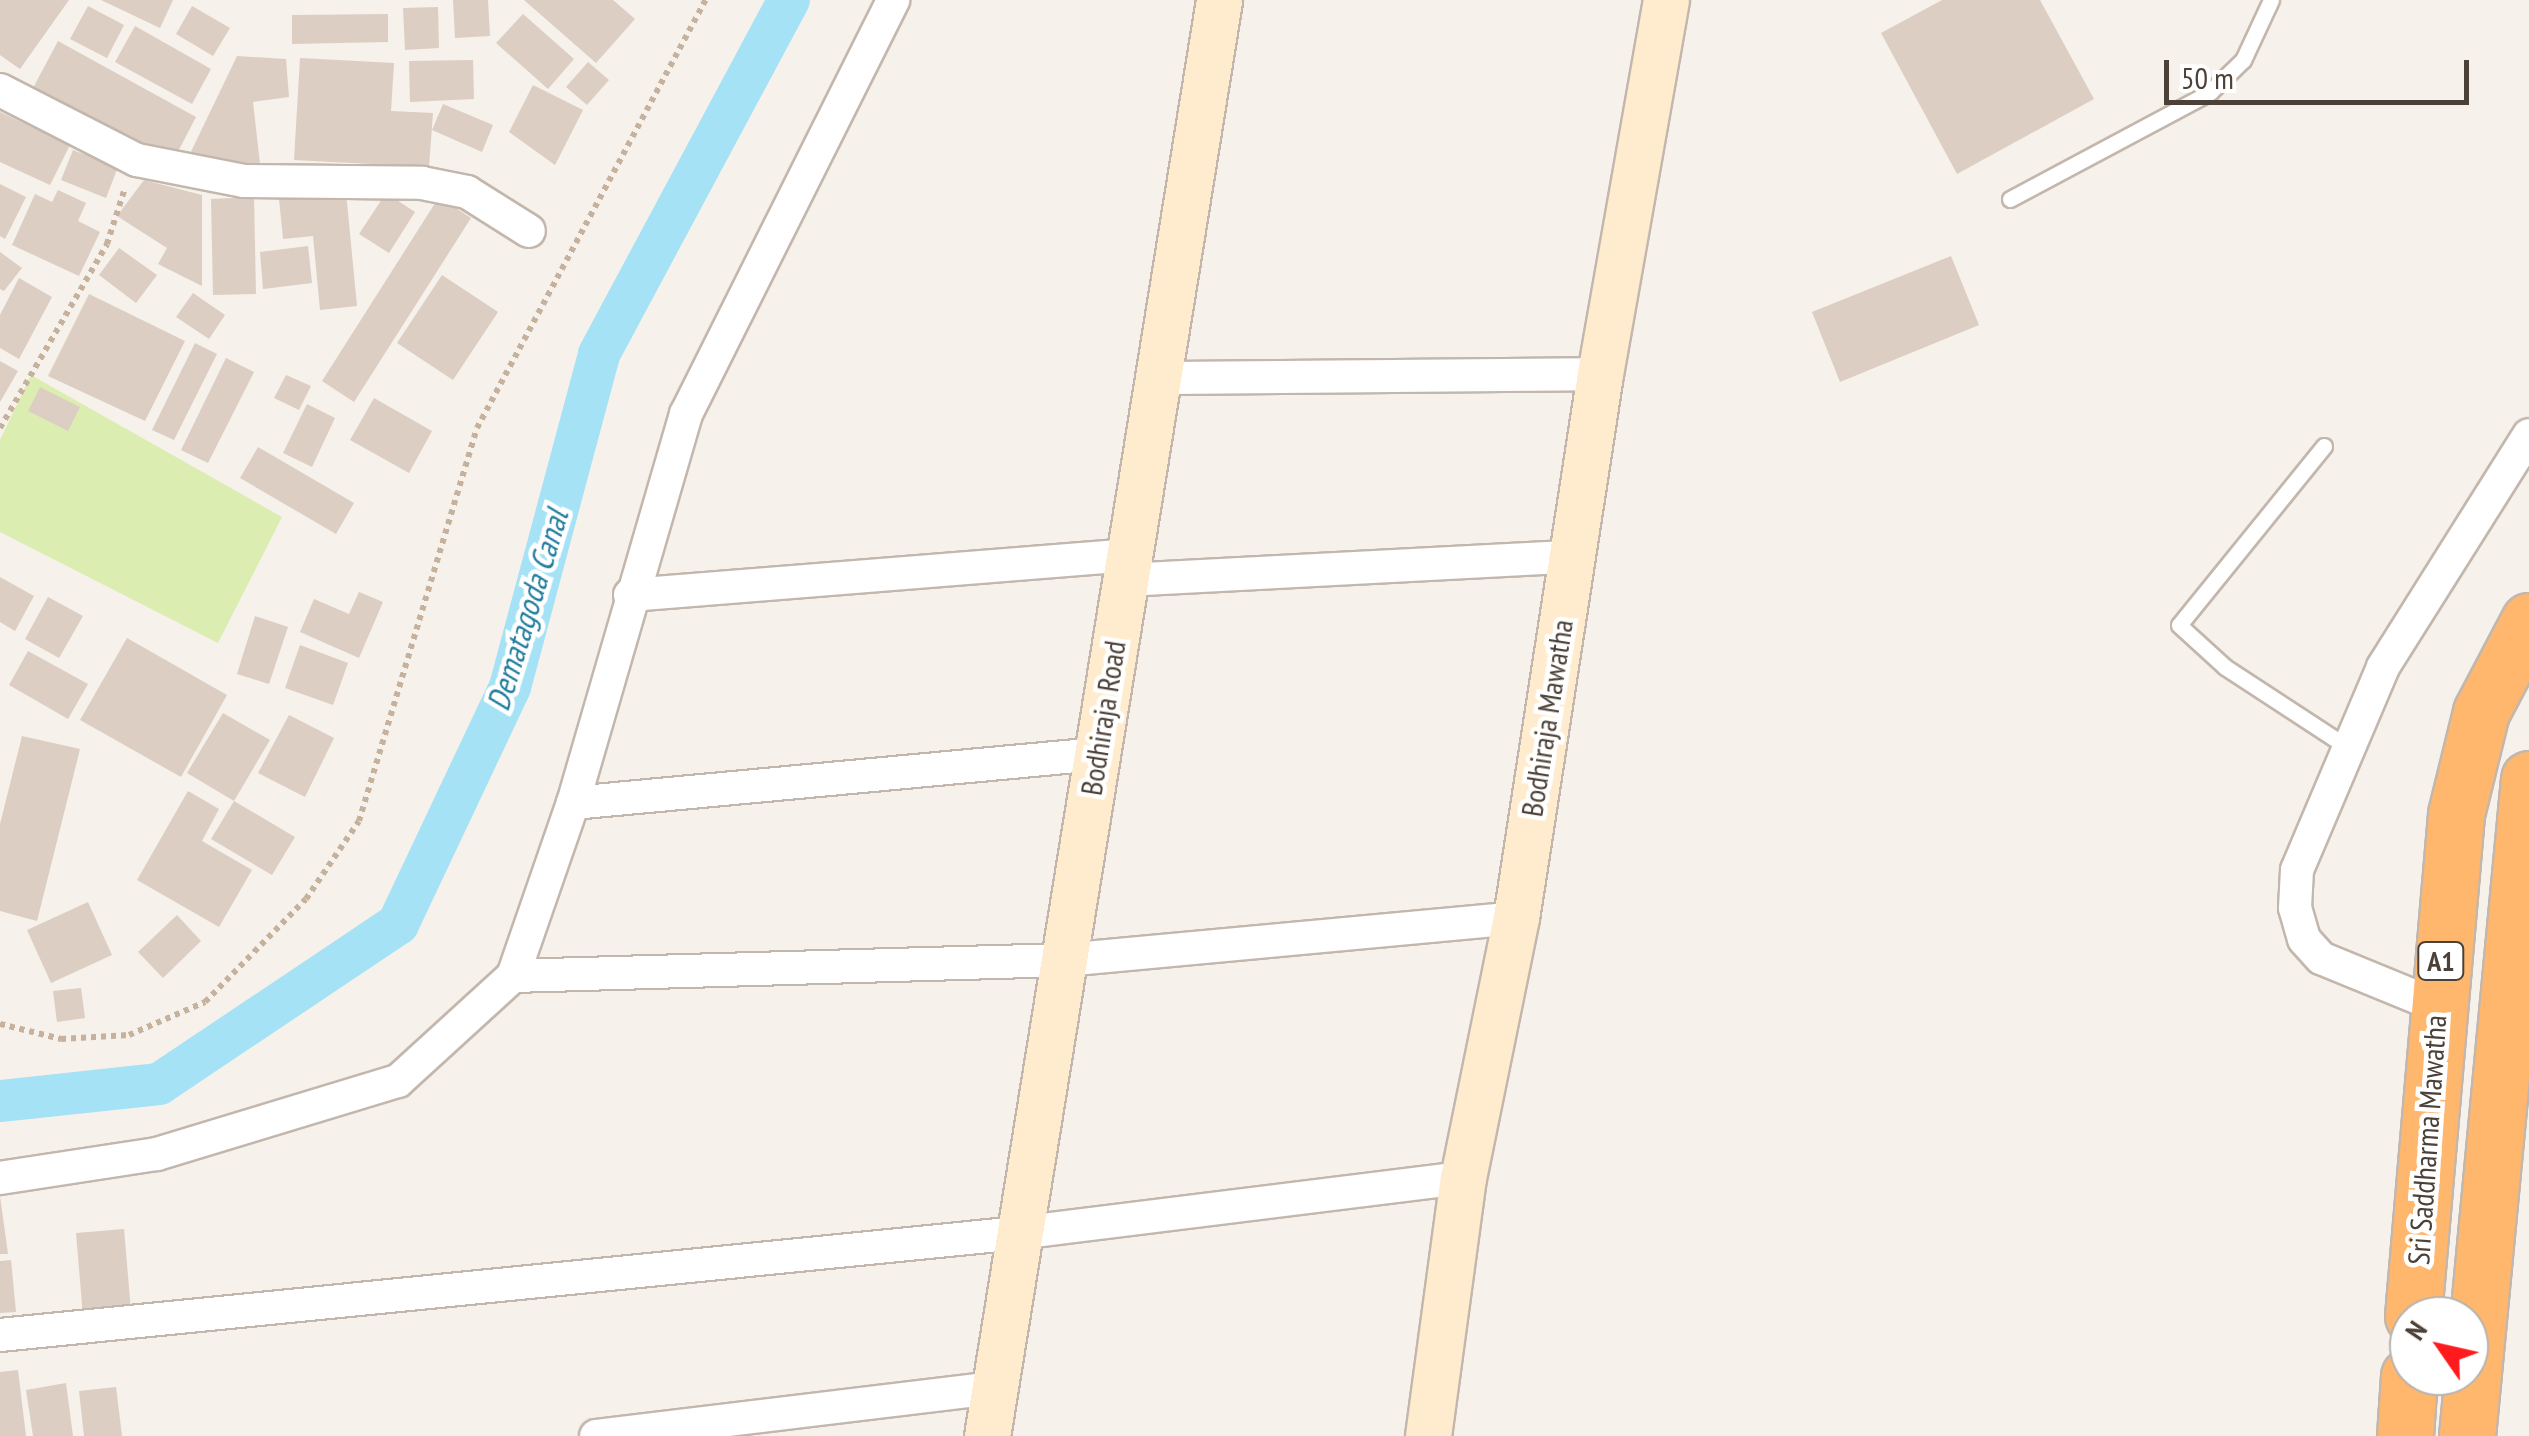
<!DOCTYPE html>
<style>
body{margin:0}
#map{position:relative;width:2529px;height:1436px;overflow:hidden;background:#f6f1eb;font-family:"PT Sans Narrow",sans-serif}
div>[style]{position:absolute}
.green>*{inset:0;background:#dcedb2}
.canal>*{height:42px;margin:-21px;padding:0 21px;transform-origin:21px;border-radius:21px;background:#a5e2f6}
.building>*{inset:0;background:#dccec3}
.path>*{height:6px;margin-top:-3px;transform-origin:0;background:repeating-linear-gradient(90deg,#c6b19d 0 5px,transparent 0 10px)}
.roads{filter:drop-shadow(2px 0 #c3b7ad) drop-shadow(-2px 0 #c3b7ad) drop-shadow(0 2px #c3b7ad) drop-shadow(0 -2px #c3b7ad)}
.lane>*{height:15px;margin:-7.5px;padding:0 7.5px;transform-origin:7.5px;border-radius:7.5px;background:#fff}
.street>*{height:32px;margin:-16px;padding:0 16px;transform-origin:16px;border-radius:16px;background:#fff}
.secondary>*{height:45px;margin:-22.5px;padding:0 22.5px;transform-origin:22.5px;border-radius:22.5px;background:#ffebcd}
.highway>*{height:55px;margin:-27.5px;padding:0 27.5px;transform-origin:27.5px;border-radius:27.5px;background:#ffb76e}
span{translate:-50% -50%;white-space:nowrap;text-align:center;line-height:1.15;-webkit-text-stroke:9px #fff;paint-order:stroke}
.shield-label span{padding:2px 8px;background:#fff;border:2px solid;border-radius:8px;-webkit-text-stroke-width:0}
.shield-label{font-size:28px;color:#4c4138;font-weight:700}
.street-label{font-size:30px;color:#4c4138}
.water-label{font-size:32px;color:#237e9e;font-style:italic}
.north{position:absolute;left:2389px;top:1296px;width:100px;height:100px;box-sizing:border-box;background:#fff;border:2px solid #b7b3af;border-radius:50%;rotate:304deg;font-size:28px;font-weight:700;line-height:40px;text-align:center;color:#4c4138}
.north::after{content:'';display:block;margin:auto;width:35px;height:45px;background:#ff1a1d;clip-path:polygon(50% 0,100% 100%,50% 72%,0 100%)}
.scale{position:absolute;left:2164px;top:60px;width:305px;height:45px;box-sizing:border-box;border:5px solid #4c4138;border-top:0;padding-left:12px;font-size:30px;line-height:35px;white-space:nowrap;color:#4c4138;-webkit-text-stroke:8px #fff;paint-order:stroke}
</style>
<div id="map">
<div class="green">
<div style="clip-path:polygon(31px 375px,282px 517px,218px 643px,0 532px,0 440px)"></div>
</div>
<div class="canal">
<div style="left:0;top:1101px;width:160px;rotate:-6.1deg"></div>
<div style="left:159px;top:1084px;width:288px;rotate:-33.8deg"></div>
<div style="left:398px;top:924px;width:262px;rotate:-64.7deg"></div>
<div style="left:510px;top:687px;width:345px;rotate:-75deg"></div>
<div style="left:599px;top:354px;width:402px;rotate:-61.8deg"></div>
</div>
<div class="building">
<div style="clip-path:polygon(0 0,69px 0,20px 69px,0 55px)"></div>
<div style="clip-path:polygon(101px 0,173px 0,160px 28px)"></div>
<div style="clip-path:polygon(453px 0,488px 0,490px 36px,455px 38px)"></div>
<div style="clip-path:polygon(524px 0,613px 0,635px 19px,596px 63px)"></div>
<div style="clip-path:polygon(1942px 0,2040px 0,2094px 99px,1957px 174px,1881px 33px)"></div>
<div style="clip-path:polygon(88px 6px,124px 25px,107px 58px,70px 39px)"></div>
<div style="clip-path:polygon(192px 6px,230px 28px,213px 56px,176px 34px)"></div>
<div style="clip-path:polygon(438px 7px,439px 48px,405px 50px,403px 8px)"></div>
<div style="clip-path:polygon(388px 14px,388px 42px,292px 44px,292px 15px)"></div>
<div style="clip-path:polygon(523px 14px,574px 59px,548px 89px,496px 43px)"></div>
<div style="clip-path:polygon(135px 26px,211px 69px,192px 104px,115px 62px)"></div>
<div style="clip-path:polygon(58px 41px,196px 117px,171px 165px,32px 90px)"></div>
<div style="clip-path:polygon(237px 56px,286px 59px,289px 97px,253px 102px,260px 164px,187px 160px)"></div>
<div style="clip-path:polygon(300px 58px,394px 63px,391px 111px,433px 113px,429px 167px,294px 160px)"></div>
<div style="clip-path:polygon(473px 60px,474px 99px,410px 102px,409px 61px)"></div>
<div style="clip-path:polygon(588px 62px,609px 80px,587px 105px,566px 87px)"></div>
<div style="clip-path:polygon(533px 85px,583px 110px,555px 165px,509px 132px)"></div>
<div style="clip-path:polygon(443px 104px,493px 125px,482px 152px,432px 130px)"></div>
<div style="clip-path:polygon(0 112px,70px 145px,50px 185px,0 162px)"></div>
<div style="clip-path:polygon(73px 150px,118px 167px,106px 198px,61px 180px)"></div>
<div style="clip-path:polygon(144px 180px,202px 195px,202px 286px,158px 264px,167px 248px,117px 216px)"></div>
<div style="clip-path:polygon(0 184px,26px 197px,5px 239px,0 236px)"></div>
<div style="clip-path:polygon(58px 190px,86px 203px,78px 221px,100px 232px,79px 276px,12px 245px,35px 194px,52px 202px)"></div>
<div style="clip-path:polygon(346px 192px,357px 306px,320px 310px,313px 236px,283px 239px,279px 199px)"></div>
<div style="clip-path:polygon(386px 193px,415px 212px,389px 253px,359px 234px)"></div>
<div style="clip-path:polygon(254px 197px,256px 294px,213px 295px,211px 199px)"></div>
<div style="clip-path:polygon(439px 197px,471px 218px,354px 402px,322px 381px)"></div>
<div style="clip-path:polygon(308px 246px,312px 283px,263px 289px,260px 252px)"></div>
<div style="clip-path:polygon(119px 248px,157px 275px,136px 303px,99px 275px)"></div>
<div style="clip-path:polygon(0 252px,22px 268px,4px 291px,0 289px)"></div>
<div style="clip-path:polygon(1951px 256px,1979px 325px,1840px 382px,1812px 312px)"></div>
<div style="clip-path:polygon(442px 275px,498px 312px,453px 380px,397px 343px)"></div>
<div style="clip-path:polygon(19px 278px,52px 297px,19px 359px,0 348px,0 315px)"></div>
<div style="clip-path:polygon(193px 293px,225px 315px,209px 339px,176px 317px)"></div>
<div style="clip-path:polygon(89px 294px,185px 341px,145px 421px,48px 376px)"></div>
<div style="clip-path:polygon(195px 343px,217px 354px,174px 440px,152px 430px)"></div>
<div style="clip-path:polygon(226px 358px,254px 372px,208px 463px,181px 450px)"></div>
<div style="clip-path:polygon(0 361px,18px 371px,0 402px)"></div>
<div style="clip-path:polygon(286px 375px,311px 386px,299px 410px,274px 398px)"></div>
<div style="clip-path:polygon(40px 387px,80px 407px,68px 431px,28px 411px)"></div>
<div style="clip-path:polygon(374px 398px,432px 431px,409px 473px,350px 440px)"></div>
<div style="clip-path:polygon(307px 404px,335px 418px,312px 467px,283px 453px)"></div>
<div style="clip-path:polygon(258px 447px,354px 503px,336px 534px,240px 478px)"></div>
<div style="clip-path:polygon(0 577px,34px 596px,15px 631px,0 622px)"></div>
<div style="clip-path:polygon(359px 592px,383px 602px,359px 658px,300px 632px,314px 599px,349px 614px)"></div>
<div style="clip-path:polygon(48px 597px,83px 616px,59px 658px,25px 639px)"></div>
<div style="clip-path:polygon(255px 616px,288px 627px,269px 684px,237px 674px)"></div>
<div style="clip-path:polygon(127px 638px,227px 695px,181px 777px,80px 720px)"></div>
<div style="clip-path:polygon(300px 645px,348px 663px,333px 705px,285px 688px)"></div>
<div style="clip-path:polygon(28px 651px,88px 684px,68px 719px,9px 685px)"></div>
<div style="clip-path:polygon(223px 713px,270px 740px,234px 801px,295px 837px,272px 875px,211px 839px,234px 801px,187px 773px)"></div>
<div style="clip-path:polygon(289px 715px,334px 738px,305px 797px,258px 773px)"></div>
<div style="clip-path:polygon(22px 736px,80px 749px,37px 921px,0 911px,0 824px)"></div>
<div style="clip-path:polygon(188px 791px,219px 809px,202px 841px,252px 870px,219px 927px,137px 880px)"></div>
<div style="clip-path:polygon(88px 902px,112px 955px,51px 983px,27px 930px)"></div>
<div style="clip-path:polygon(177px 915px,201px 941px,163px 978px,138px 952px)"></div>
<div style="clip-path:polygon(81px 988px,85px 1018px,57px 1022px,53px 991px)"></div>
<div style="clip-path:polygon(0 1196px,8px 1254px,0 1254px)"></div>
<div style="clip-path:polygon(124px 1229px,131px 1311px,83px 1316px,76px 1233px)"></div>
<div style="clip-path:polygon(11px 1260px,16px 1312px,0 1313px,0 1261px)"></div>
<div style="clip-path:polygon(18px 1370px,26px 1436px,0 1436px,0 1372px)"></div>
<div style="clip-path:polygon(66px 1383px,73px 1436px,33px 1436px,26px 1390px)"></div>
<div style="clip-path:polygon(116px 1387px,122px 1436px,84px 1436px,79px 1391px)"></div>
</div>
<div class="path">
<div style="left:0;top:428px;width:213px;rotate:-59.8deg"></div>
<div style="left:107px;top:244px;width:56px;rotate:-72.2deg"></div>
<div style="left:0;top:1024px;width:63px;rotate:13.8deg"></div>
<div style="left:61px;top:1039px;width:68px;rotate:-3.4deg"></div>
<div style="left:129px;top:1035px;width:83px;rotate:-23.5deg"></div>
<div style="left:205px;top:1002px;width:144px;rotate:-45.6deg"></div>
<div style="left:306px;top:899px;width:94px;rotate:-55.8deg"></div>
<div style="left:359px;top:821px;width:410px;rotate:-73.3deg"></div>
<div style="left:477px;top:428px;width:485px;rotate:-61.9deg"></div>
</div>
<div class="roads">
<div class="lane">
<div style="left:2010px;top:199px;width:227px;rotate:-28.1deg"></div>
<div style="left:2210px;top:92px;width:46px;rotate:-44.1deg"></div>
<div style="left:2243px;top:60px;width:66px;rotate:-65deg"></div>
<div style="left:2324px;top:446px;width:230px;rotate:129deg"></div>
<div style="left:2179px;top:625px;width:62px;rotate:42.4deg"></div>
<div style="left:2225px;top:667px;width:148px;rotate:33.2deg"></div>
</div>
<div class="street">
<div style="left:0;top:90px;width:154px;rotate:27.1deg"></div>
<div style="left:137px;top:160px;width:109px;rotate:11.1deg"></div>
<div style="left:244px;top:181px;width:178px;rotate:0.6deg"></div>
<div style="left:422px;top:183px;width:46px;rotate:11.3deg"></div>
<div style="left:467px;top:192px;width:73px;rotate:32.2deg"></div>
<div style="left:1158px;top:378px;width:442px;rotate:-0.5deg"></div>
<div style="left:1125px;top:580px;width:447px;rotate:-3deg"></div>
<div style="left:630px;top:595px;width:501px;rotate:-4.58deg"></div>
<div style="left:573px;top:803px;width:526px;rotate:-5.34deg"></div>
<div style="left:513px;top:976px;width:551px;rotate:-1.66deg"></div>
<div style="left:1064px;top:960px;width:454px;rotate:-5.3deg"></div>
<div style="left:2438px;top:1006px;width:126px;rotate:-157.7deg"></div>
<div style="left:2321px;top:958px;width:25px;rotate:-132deg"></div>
<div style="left:2304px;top:939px;width:32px;rotate:-106deg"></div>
<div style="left:2295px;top:908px;width:38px;rotate:-87deg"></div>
<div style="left:2297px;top:870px;width:220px;rotate:-67deg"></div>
<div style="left:2383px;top:667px;width:274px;rotate:-57.8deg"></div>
<div style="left:0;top:1178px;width:159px;rotate:-8.7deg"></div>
<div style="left:157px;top:1154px;width:252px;rotate:-16.9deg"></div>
<div style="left:398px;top:1081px;width:156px;rotate:-42.4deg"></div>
<div style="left:513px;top:976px;width:183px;rotate:-70.9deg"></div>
<div style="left:573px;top:803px;width:405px;rotate:-73.8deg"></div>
<div style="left:686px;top:414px;width:463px;rotate:-63.4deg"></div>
<div style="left:0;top:1335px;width:1024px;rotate:-5.72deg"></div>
<div style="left:1019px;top:1233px;width:447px;rotate:-7.1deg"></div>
<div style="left:596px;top:1436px;width:402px;rotate:-6.9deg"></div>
</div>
<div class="secondary">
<div style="left:987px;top:1436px;width:1455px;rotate:-80.82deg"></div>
<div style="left:1428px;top:1436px;width:260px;rotate:-82.3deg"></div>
<div style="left:1463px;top:1178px;width:265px;rotate:-78.5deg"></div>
<div style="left:1516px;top:918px;width:550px;rotate:-81.22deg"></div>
<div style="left:1600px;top:374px;width:380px;rotate:-80deg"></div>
</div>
<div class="highway">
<div style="left:2413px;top:1316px;width:504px;rotate:-85.1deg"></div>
<div style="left:2456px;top:814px;width:105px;rotate:-76.2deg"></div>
<div style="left:2481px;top:712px;width:103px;rotate:-62.2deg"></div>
<div style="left:2405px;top:1436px;width:60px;rotate:-86.2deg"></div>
<div style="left:2467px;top:1436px;width:660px;rotate:-84.61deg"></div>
</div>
</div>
<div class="shield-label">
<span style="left:2441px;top:961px">A1</span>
</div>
<div class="street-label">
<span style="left:1103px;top:718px;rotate:-81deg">Bodhiraja Road</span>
<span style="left:1547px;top:718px;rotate:-81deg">Bodhiraja Mawatha</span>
<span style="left:2427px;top:1140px;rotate:-86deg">Sri Saddharma Mawatha</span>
</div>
<div class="water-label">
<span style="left:527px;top:610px;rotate:-73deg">Dematagoda Canal</span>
</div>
<div class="north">N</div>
<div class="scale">50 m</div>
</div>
